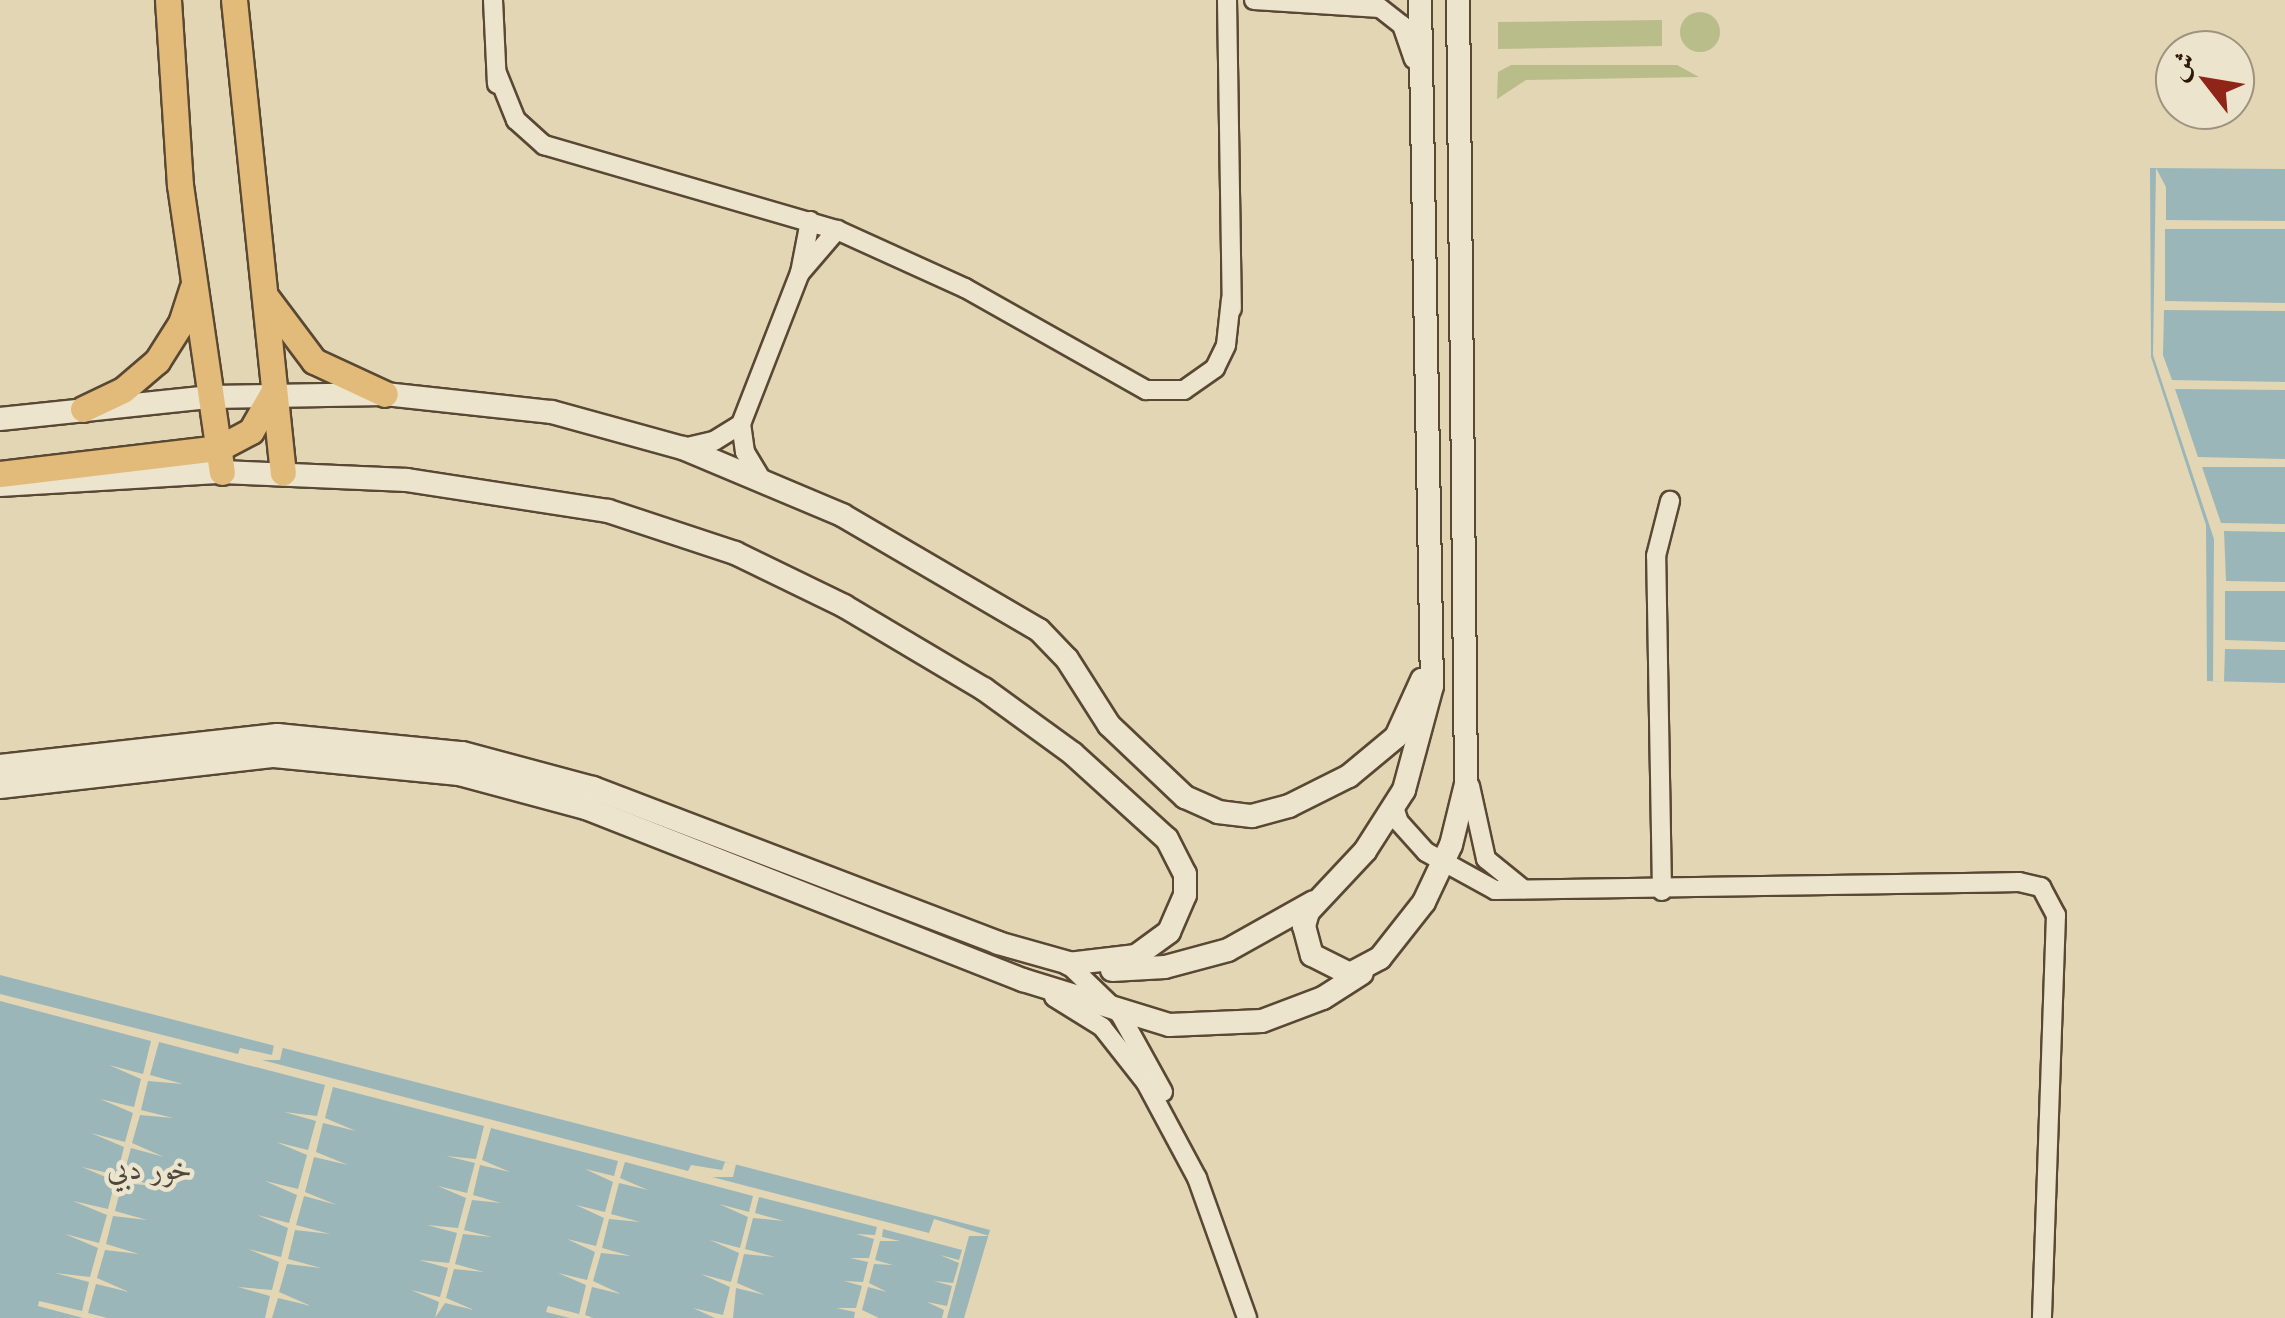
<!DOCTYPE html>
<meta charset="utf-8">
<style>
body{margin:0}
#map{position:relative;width:2285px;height:1318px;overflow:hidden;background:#e3d6b4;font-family:"Libre Caslon Text",Amiri,serif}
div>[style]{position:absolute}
.green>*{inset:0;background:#b8bd8a}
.round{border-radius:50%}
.water>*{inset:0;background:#9bb6b9}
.pier>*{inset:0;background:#e3d6b4}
.roads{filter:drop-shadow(2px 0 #594833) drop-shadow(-2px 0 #594833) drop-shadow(0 2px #594833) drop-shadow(0 -2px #594833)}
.street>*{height:18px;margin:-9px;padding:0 9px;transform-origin:9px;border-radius:9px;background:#ede4ce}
.secondary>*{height:22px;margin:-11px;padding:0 11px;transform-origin:11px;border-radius:11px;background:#ede4ce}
.primary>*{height:25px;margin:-12.5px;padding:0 12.5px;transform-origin:12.5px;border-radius:12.5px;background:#e2bb7a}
span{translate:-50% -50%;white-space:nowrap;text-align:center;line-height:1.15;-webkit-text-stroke:9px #ede4ce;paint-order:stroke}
.water-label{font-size:30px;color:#4d473d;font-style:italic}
.north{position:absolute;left:2155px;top:30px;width:100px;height:100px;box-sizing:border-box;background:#ede4ce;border:2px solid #9f927f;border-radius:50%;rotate:301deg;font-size:28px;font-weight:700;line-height:40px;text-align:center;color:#2b1808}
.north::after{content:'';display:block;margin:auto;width:35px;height:45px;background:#8f2418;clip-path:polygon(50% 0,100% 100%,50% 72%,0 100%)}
</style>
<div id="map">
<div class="green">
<div class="round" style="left:1680px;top:12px;width:40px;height:40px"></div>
<div style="clip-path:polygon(1662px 20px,1662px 46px,1498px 49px,1498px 22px)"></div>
<div style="clip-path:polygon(1511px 65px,1677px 65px,1699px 77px,1526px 80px,1497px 99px,1498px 72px)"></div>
</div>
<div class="water">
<div style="clip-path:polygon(2150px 168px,2285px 169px,2285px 683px,2207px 681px,2206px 525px,2151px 357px)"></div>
<div style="clip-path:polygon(0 975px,990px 1230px,964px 1318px,0 1318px)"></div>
</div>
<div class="pier">
<div style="clip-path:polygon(2156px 168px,2166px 187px,2166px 220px,2285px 221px,2285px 229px,2165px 229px,2165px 301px,2285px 303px,2285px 311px,2164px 310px,2163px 355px,2172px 380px,2285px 382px,2285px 390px,2175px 389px,2198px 457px,2285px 459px,2285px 467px,2202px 467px,2221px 523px,2285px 524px,2285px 532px,2224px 531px,2226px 581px,2285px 582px,2285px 591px,2225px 591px,2225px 640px,2285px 642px,2285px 650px,2225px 649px,2224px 682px,2213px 681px,2214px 539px,2153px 355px)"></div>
<div style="clip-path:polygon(0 994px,238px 1054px,240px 1048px,272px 1055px,274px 1045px,283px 1047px,280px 1060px,262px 1060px,688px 1171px,691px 1165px,722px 1170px,725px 1162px,736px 1164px,733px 1177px,712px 1177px,929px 1233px,934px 1219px,989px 1236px,969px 1236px,947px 1318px,942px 1318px,944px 1310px,927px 1302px,947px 1306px,952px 1286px,934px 1281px,953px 1283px,959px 1263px,940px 1255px,959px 1260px,962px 1250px,883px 1229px,882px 1237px,900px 1241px,880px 1241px,875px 1260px,893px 1265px,874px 1264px,869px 1283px,887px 1292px,868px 1287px,862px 1310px,879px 1318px,854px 1318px,855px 1312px,836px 1308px,856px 1308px,862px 1286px,844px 1281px,863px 1282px,868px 1262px,850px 1258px,869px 1258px,874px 1239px,856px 1234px,875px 1235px,877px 1227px,759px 1197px,755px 1213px,784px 1221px,753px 1218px,745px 1249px,775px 1257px,744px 1254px,737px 1283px,765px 1295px,736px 1288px,733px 1318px,715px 1318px,693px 1308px,723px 1315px,730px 1287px,701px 1274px,731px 1282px,739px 1253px,710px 1240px,740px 1248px,748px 1217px,719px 1204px,749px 1212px,753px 1196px,625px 1162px,620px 1178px,648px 1190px,619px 1183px,611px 1214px,640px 1222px,609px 1219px,602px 1248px,631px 1256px,601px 1253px,593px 1281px,621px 1294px,592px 1287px,585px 1315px,593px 1318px,570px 1318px,546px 1312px,548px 1306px,579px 1314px,586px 1285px,558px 1273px,587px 1280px,595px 1252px,567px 1239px,596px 1246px,604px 1218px,576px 1205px,605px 1212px,613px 1182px,585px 1169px,614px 1176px,618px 1161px,491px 1128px,482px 1160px,510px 1172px,480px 1165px,473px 1195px,501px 1203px,472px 1200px,464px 1230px,492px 1237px,463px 1234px,455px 1264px,484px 1272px,454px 1269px,446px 1298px,474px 1310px,445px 1303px,435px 1318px,439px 1302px,411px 1290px,440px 1297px,448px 1268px,419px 1260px,449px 1263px,457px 1233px,427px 1225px,458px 1228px,466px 1198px,438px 1186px,467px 1193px,475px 1163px,446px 1156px,476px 1159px,484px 1126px,333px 1087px,325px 1118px,356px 1131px,323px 1123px,316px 1152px,348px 1165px,314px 1157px,305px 1192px,337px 1205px,304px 1196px,296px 1225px,330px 1234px,295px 1230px,288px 1259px,321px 1268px,287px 1264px,279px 1292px,311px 1306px,278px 1298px,272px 1318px,265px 1318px,270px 1296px,238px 1287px,272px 1290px,279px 1262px,248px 1249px,281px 1257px,288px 1228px,257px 1215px,289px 1223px,297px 1195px,265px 1181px,298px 1189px,307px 1155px,276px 1142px,308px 1150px,316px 1121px,284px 1112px,317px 1116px,325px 1085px,159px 1042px,150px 1075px,183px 1084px,148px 1081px,141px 1110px,173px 1118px,140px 1115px,132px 1143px,164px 1157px,131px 1148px,123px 1177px,156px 1186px,122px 1183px,115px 1211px,147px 1220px,113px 1216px,106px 1244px,139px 1254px,105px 1250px,97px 1278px,129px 1292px,96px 1284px,88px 1313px,107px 1318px,83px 1318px,38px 1306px,39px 1301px,82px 1311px,89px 1282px,55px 1273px,90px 1277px,98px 1248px,65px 1234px,99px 1243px,107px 1215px,73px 1201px,108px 1209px,115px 1181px,82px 1167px,117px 1175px,124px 1147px,91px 1133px,125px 1142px,133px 1113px,100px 1099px,134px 1107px,141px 1079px,109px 1065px,143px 1074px,151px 1041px,0 1001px)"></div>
</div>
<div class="roads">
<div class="street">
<div style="left:493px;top:0;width:84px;rotate:87.3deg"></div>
<div style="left:1227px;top:0;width:309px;rotate:89.1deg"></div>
<div style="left:1254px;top:0;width:126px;rotate:3.6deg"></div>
<div style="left:1380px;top:8px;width:28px;rotate:38deg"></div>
<div style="left:1402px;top:25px;width:36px;rotate:71deg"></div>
<div style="left:497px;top:73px;width:51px;rotate:68deg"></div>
<div style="left:516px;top:120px;width:38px;rotate:42deg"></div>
<div style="left:544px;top:145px;width:305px;rotate:16.2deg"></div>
<div style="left:837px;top:230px;width:141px;rotate:24.4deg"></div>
<div style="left:965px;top:288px;width:208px;rotate:29.4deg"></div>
<div style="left:1146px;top:390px;width:38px"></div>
<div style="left:1184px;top:390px;width:38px;rotate:-35deg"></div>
<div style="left:1215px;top:368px;width:25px;rotate:-64deg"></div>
<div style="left:1226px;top:345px;width:46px;rotate:-83.8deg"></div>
<div style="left:800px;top:273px;width:53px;rotate:-79.1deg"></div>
<div style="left:683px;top:448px;width:32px;rotate:-13deg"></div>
<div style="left:714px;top:441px;width:32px;rotate:-32deg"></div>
<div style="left:760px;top:477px;width:29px;rotate:-121deg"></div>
<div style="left:745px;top:452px;width:28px;rotate:-98deg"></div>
<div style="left:741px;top:424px;width:162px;rotate:-68.7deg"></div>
<div style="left:800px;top:273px;width:57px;rotate:-49.3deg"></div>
<div style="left:1470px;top:786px;width:75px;rotate:77.6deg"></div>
<div style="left:1486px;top:859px;width:48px;rotate:39deg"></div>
<div style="left:1394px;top:807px;width:16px;rotate:72deg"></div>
<div style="left:1399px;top:822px;width:40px;rotate:48deg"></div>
<div style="left:1426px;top:852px;width:79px;rotate:28.8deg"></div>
<div style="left:1495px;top:890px;width:524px;rotate:-0.87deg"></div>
<div style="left:2019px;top:882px;width:23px;rotate:13deg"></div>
<div style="left:2041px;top:887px;width:32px;rotate:62deg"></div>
<div style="left:2056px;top:915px;width:403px;rotate:92deg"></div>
<div style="left:1662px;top:891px;width:335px;rotate:-91deg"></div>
<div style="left:1656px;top:556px;width:57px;rotate:-75.7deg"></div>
<div style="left:1068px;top:964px;width:72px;rotate:43.9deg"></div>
<div style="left:1120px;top:1014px;width:89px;rotate:61.1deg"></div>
<div style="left:1054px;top:997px;width:57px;rotate:32deg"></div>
<div style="left:1102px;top:1027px;width:71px;rotate:51.8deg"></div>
<div style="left:1146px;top:1083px;width:108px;rotate:61.8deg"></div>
<div style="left:1197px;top:1178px;width:149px;rotate:70.3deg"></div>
</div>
<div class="secondary">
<div style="left:1420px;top:0;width:686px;rotate:89deg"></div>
<div style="left:1432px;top:686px;width:108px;rotate:105.1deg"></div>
<div style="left:1404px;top:790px;width:72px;rotate:122.6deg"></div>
<div style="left:1365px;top:851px;width:83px;rotate:133.1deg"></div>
<div style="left:1308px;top:912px;width:15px;rotate:106deg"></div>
<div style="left:1304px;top:926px;width:30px;rotate:75deg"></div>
<div style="left:1312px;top:955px;width:42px;rotate:26.6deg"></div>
<div style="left:1350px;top:974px;width:34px;rotate:-28deg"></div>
<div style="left:1380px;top:958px;width:71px;rotate:-51.8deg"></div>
<div style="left:1424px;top:902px;width:63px;rotate:-64.7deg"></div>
<div style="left:1451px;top:845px;width:63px;rotate:-76.2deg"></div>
<div style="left:1466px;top:784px;width:784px;rotate:-90.58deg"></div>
<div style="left:0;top:419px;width:212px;rotate:-6deg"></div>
<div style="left:211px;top:397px;width:174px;rotate:-1deg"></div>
<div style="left:385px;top:394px;width:168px;rotate:6.2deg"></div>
<div style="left:552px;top:412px;width:136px;rotate:15.4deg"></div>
<div style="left:683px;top:448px;width:173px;rotate:22.8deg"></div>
<div style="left:842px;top:515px;width:228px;rotate:30.3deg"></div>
<div style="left:1039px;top:630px;width:40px;rotate:46deg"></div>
<div style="left:1067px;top:659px;width:78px;rotate:57.5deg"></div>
<div style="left:1109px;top:725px;width:105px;rotate:43.5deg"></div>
<div style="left:1185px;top:797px;width:36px;rotate:24deg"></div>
<div style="left:1218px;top:812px;width:34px;rotate:7deg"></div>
<div style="left:1252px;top:816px;width:38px;rotate:-15deg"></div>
<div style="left:1289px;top:806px;width:67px;rotate:-26.6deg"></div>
<div style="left:1349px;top:776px;width:61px;rotate:-39.7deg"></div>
<div style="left:1396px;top:737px;width:63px;rotate:-65.5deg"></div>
<div style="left:0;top:485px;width:222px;rotate:-3.4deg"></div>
<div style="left:222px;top:472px;width:185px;rotate:2.5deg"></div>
<div style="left:407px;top:480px;width:203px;rotate:8.8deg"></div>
<div style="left:608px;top:511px;width:134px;rotate:18.3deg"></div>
<div style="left:735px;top:553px;width:121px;rotate:25.9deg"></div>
<div style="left:844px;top:606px;width:163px;rotate:30.7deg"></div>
<div style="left:984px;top:689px;width:109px;rotate:36deg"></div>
<div style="left:1072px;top:753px;width:128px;rotate:42.2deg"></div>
<div style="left:1167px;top:839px;width:39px;rotate:63deg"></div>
<div style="left:1185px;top:874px;width:21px;rotate:90deg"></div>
<div style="left:1185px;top:895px;width:40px;rotate:113.4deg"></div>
<div style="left:1169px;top:932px;width:41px;rotate:144deg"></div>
<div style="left:1136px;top:956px;width:68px;rotate:173.3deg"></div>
<div style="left:0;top:766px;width:279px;rotate:-6.4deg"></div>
<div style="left:277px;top:735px;width:186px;rotate:5.6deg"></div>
<div style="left:462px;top:753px;width:136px;rotate:15deg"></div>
<div style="left:593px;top:788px;width:434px;rotate:20.9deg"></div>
<div style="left:998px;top:943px;width:85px;rotate:15.7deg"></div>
<div style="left:0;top:787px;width:276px;rotate:-6.5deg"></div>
<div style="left:274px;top:756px;width:186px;rotate:5.6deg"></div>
<div style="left:459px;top:774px;width:131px;rotate:15deg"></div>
<div style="left:586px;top:808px;width:470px;rotate:21.5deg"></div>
<div style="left:1023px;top:980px;width:153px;rotate:17.1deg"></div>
<div style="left:1169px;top:1025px;width:93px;rotate:-2.5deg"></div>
<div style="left:1262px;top:1021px;width:65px;rotate:-20.7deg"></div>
<div style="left:1323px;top:998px;width:46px;rotate:-32.7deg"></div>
<div style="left:1112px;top:970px;width:53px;rotate:-3.2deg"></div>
<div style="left:1165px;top:967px;width:65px;rotate:-15.1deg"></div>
<div style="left:1228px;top:950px;width:98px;rotate:-29.2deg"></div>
</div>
<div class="primary">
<div style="left:168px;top:0;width:185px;rotate:86.3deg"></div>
<div style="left:180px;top:185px;width:290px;rotate:81.7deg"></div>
<div style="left:234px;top:0;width:475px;rotate:84.1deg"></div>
<div style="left:266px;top:297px;width:80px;rotate:53.1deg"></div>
<div style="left:314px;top:361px;width:78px;rotate:24.9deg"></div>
<div style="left:83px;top:409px;width:44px;rotate:-25.4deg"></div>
<div style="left:123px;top:390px;width:45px;rotate:-40.5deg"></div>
<div style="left:157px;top:361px;width:45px;rotate:-57.7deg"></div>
<div style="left:181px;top:323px;width:36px;rotate:-72deg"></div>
<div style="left:0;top:474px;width:221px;rotate:-6.8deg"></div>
<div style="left:219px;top:448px;width:36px;rotate:-28deg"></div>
<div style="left:251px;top:431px;width:43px;rotate:-60.4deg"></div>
</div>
</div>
<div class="water-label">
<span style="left:150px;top:1169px">خور دبي</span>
</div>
<div class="north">ش</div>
</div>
